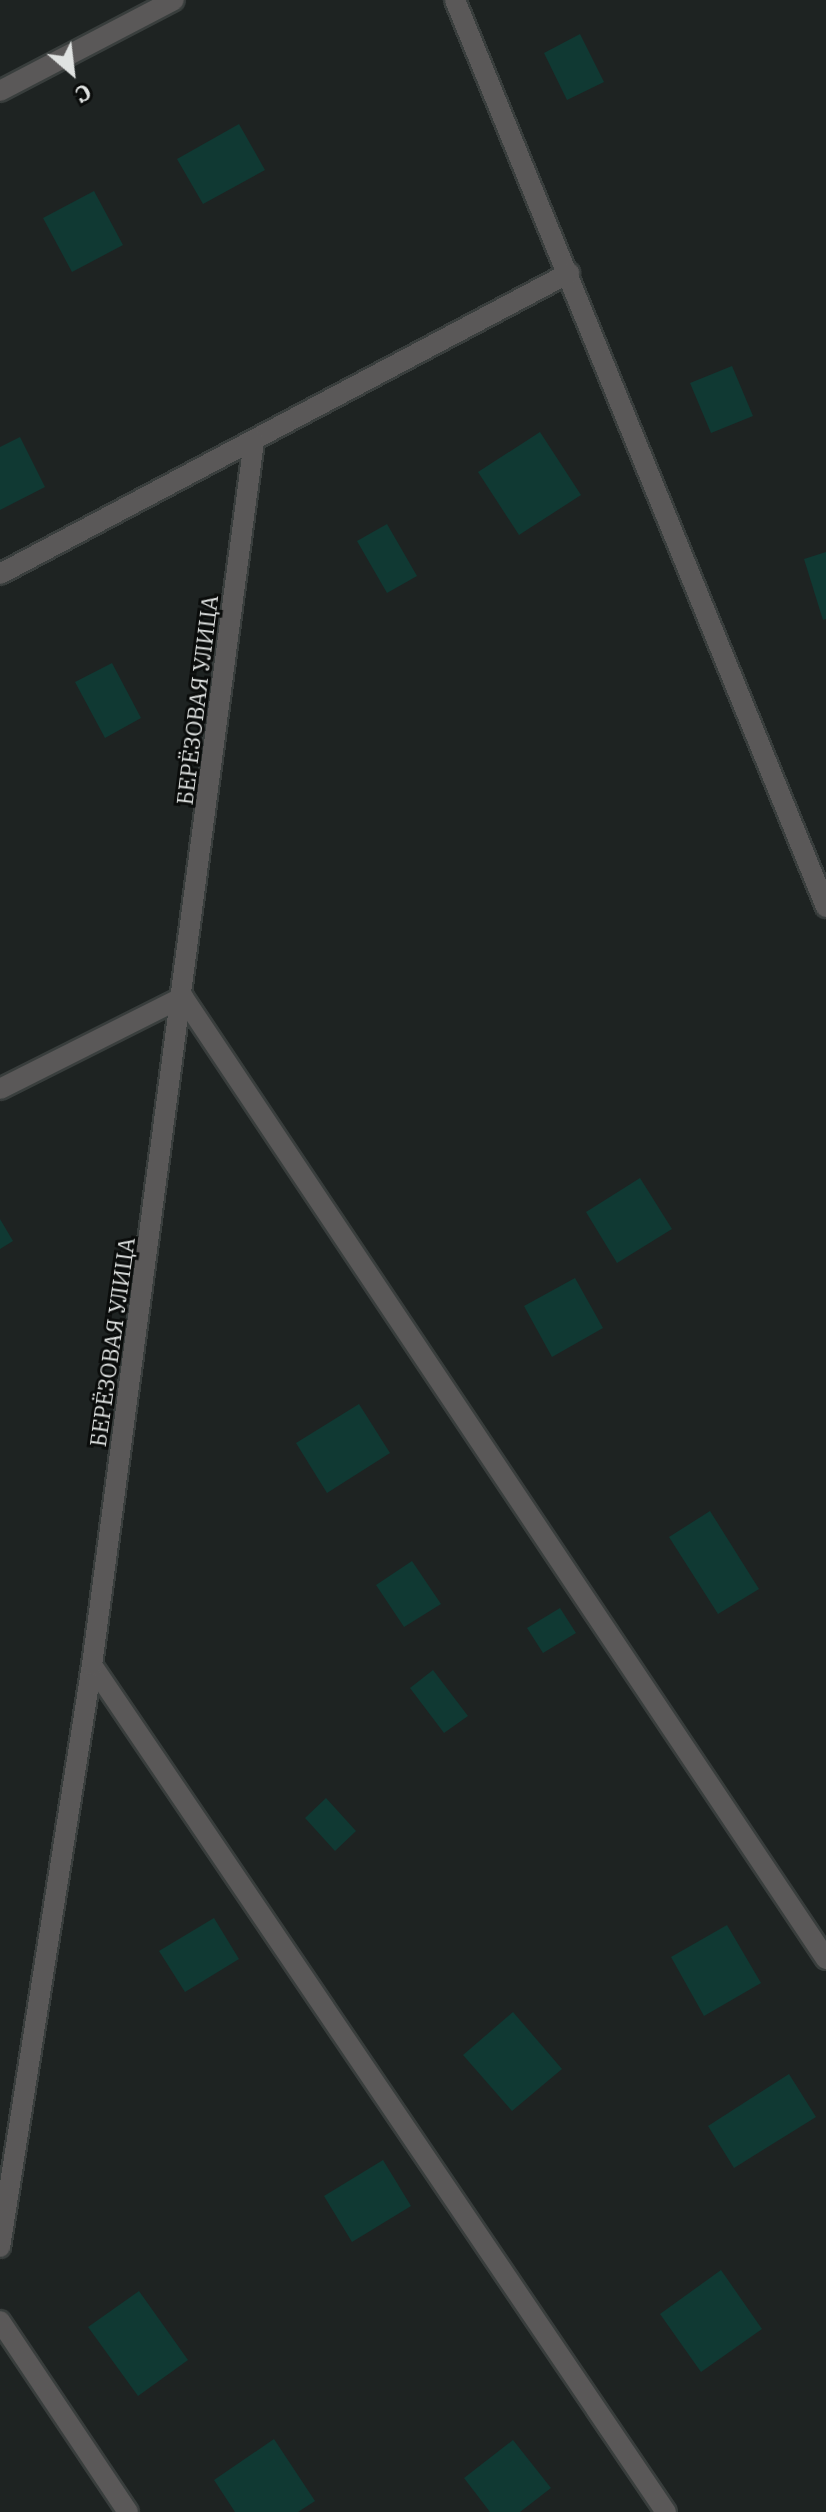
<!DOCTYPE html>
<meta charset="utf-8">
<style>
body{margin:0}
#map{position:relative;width:826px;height:2512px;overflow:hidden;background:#1e2322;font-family:"IBM Plex Serif",serif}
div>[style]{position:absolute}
.building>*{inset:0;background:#103933}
.roads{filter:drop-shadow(2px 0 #393e3d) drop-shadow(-2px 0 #393e3d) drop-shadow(0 2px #393e3d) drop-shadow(0 -2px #393e3d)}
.street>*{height:20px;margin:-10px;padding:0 10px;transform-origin:10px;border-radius:10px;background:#5a5858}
span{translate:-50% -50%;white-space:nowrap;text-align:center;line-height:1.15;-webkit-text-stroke:6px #0a0c0b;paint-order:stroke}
.street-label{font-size:22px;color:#dfe2e1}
.north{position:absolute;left:32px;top:32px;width:80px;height:80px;-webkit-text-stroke:6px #0a0c0b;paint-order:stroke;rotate:152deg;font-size:22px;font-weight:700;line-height:32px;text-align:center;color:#dfe2e1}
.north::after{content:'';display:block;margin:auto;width:28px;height:36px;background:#dfe2e1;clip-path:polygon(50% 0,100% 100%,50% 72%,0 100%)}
</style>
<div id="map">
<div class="building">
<div style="clip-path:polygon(580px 34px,604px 82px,567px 100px,544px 53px)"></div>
<div style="clip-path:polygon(239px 124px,265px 170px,203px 204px,177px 159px)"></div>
<div style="clip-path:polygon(94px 191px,123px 245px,72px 272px,43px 218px)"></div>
<div style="clip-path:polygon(732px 366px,753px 416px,711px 433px,690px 383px)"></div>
<div style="clip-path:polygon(540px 432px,581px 495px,519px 535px,478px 472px)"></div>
<div style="clip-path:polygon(20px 437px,45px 487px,0 510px,0 447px)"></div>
<div style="clip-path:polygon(387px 524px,417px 576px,387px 593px,357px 541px)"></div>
<div style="clip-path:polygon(826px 552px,826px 619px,823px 620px,804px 559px)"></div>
<div style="clip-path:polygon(112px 663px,141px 718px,105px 738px,75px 682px)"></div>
<div style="clip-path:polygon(640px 1178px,672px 1229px,617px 1263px,586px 1212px)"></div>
<div style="clip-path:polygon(0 1219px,13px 1241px,0 1249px)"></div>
<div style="clip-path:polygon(575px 1278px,603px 1328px,552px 1357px,524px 1306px)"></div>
<div style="clip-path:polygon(359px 1404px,390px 1453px,327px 1493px,296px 1443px)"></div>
<div style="clip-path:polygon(710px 1511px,759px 1589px,718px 1614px,669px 1537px)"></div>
<div style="clip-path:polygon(412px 1561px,441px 1604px,404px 1627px,376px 1585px)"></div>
<div style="clip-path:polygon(560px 1608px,576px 1633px,543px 1653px,527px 1628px)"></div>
<div style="clip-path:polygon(433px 1670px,468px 1716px,444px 1733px,410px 1688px)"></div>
<div style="clip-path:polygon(326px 1798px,356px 1831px,335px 1851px,305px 1818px)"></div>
<div style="clip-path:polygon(214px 1918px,239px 1959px,185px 1992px,159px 1951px)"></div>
<div style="clip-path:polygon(727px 1925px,761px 1983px,704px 2016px,671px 1957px)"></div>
<div style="clip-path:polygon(513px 2012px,562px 2069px,512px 2111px,463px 2055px)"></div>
<div style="clip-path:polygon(789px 2074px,816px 2117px,734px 2168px,708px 2126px)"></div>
<div style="clip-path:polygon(383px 2160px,411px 2206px,352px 2242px,324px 2196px)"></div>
<div style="clip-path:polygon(721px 2270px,762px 2329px,701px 2372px,660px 2314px)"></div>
<div style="clip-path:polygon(139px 2291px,188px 2360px,138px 2396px,88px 2327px)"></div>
<div style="clip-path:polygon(274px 2439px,315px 2501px,298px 2512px,235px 2512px,214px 2480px)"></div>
<div style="clip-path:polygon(513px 2440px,551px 2488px,520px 2512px,490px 2512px,464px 2478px)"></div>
</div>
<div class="roads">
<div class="street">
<div style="left:455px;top:0;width:980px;rotate:67.75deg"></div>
<div style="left:0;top:91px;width:196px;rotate:-27.6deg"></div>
<div style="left:0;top:574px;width:644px;rotate:-27.88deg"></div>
<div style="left:0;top:1089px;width:205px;rotate:-26.7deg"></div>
<div style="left:183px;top:997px;width:1157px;rotate:56.24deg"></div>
<div style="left:92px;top:1665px;width:1023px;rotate:55.88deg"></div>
<div style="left:0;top:2247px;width:589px;rotate:-81.02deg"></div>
<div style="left:92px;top:1665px;width:1235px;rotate:-82.46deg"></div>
<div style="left:0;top:2321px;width:230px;rotate:56.2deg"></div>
</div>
</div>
<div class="street-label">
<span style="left:197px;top:700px;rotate:-83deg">БЕРЁЗОВАЯ УЛИЦА</span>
<span style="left:112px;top:1342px;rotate:-82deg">БЕРЁЗОВАЯ УЛИЦА</span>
</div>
<div class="north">С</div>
</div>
